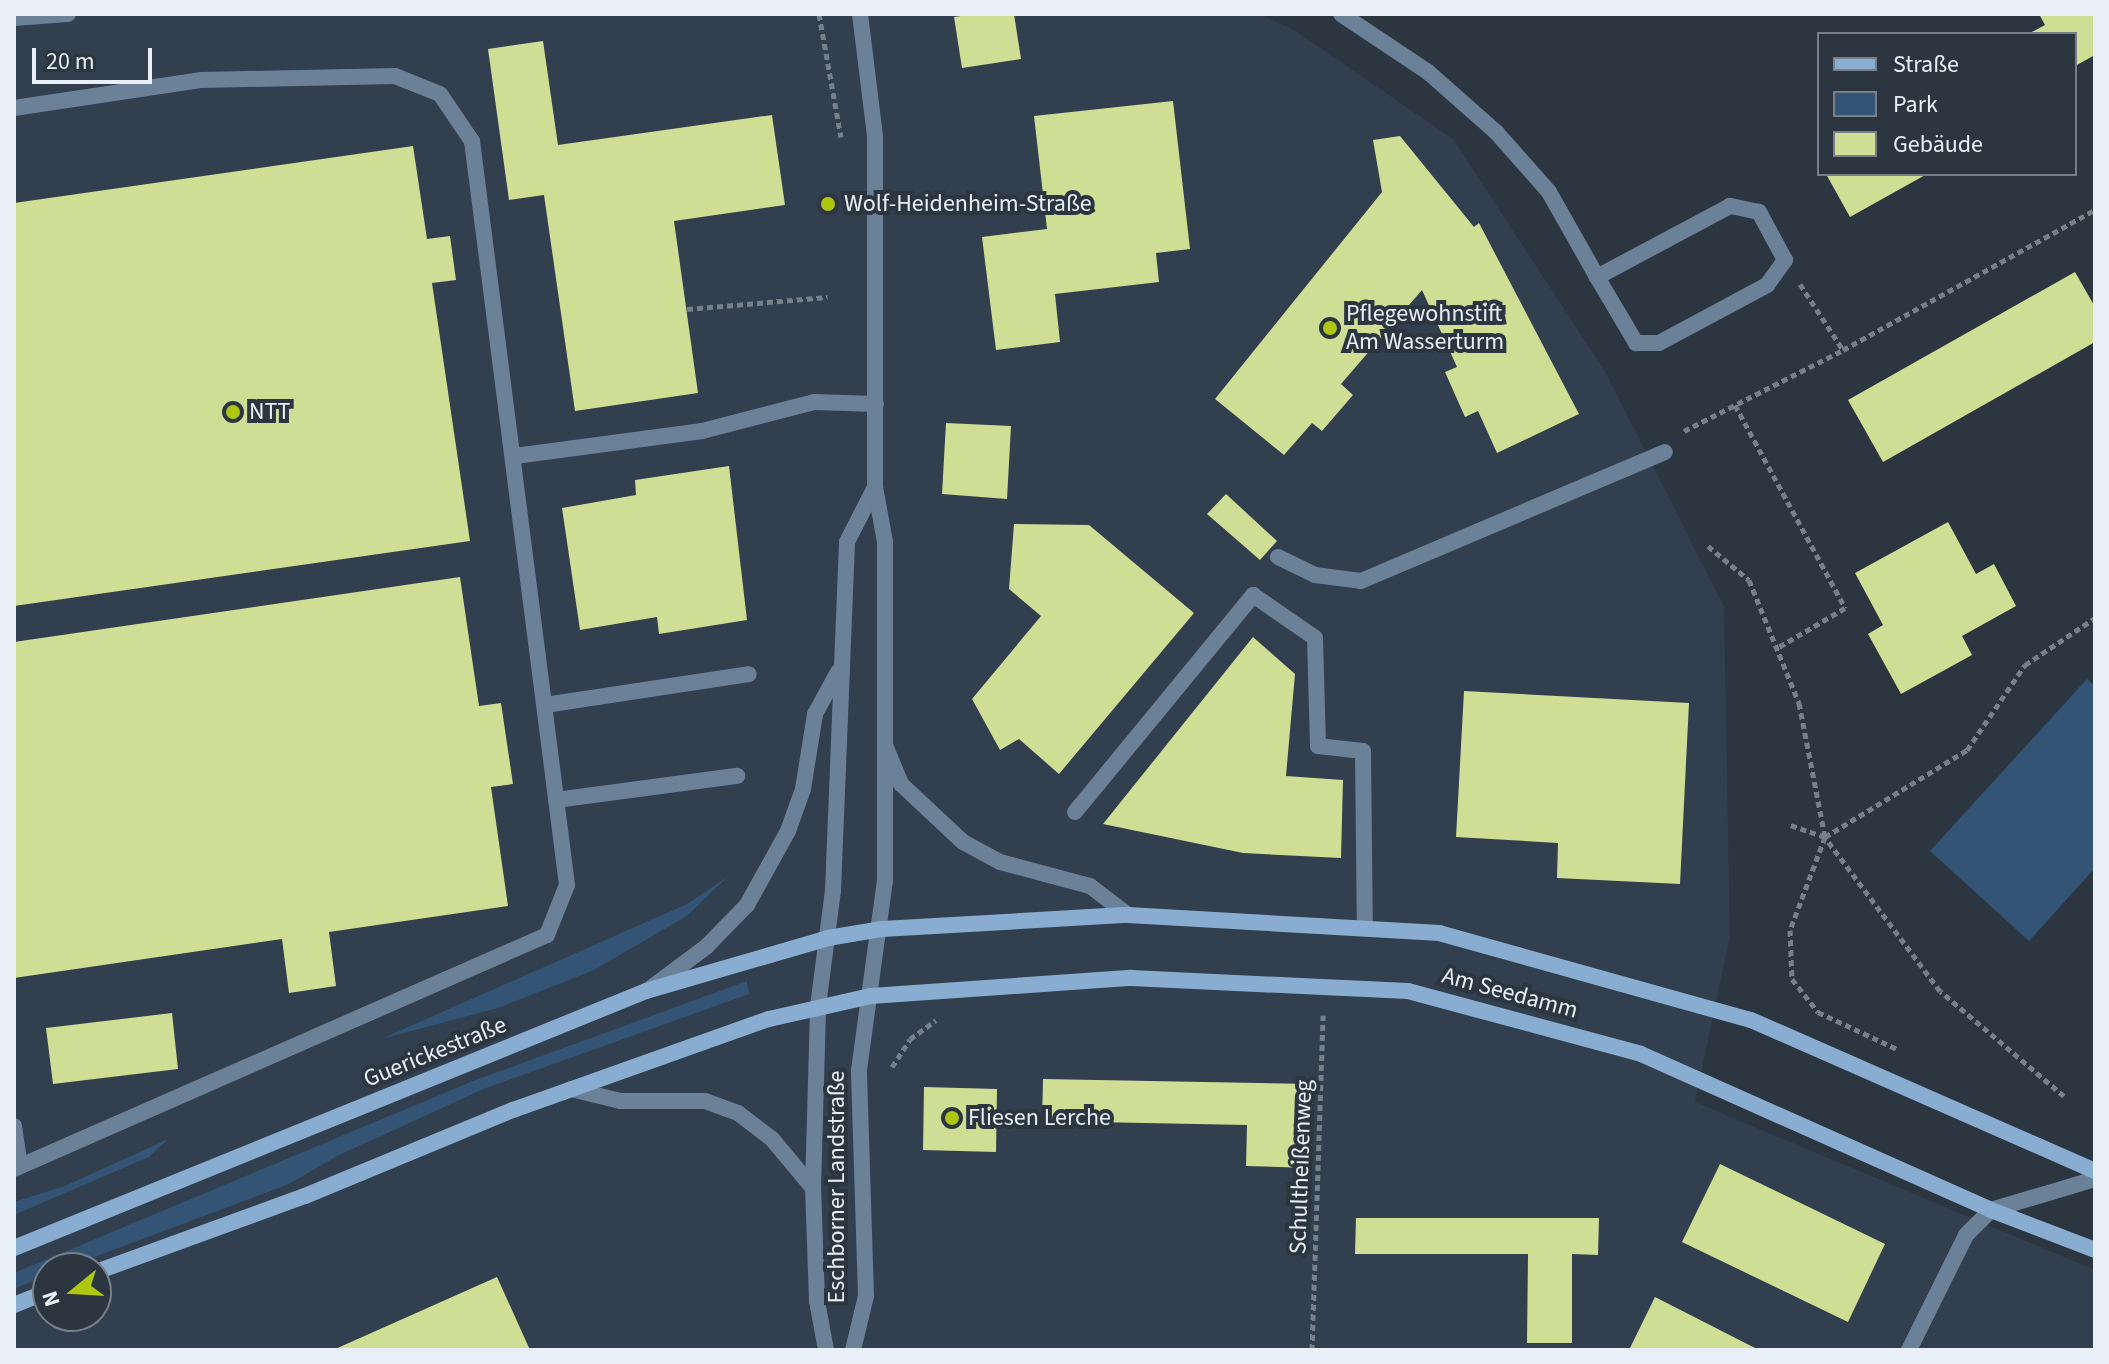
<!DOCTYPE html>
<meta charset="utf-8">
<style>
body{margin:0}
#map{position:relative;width:2109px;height:1364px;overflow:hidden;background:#2c3640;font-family:"Source Sans 3",sans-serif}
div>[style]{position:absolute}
.built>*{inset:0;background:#313f4e}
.green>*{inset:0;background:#335474}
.building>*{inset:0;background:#cede94}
.path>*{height:5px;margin-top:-2.5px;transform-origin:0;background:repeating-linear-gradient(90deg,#778089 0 6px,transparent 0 10px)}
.lane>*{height:16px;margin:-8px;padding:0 8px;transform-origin:8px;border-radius:8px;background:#6b8198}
.street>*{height:16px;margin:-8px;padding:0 8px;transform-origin:8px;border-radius:8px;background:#6b8198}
.secondary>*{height:16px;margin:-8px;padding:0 8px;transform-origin:8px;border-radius:8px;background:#89acd1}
.dots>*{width:22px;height:22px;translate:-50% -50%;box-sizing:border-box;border:4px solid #2c3640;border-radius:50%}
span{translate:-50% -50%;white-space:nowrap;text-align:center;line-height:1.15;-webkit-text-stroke:8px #2c3640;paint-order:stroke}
.poi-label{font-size:24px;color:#e8eff6}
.left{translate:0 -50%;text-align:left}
.street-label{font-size:24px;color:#e8eff6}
.frame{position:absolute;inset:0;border:16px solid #e8eff6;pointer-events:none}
.legend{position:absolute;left:1817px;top:32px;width:260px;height:144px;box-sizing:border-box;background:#2c3640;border:2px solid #778089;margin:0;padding:10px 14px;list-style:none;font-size:24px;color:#e8eff6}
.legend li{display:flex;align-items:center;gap:16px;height:40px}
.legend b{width:40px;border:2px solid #778089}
.north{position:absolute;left:32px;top:1252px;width:80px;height:80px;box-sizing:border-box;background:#2c3640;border:2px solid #778089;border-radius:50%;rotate:252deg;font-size:22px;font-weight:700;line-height:32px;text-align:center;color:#e8eff6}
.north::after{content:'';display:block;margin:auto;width:28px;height:36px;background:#adc60e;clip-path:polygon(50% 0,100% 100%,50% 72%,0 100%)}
.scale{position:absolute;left:32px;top:48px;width:120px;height:36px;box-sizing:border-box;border:4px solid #e8eff6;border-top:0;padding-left:10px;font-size:24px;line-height:28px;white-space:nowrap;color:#e8eff6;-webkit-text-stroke:6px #2c3640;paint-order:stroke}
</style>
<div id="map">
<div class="built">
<div style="clip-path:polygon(evenodd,14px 14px,1259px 14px,1294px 30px,1453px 139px,1606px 373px,1724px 607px,1730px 936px,1695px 1102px,2095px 1270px,2095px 1350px,14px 1350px,14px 14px,48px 1268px,96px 1268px,96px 1316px,48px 1316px,48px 1268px)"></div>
</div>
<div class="green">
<div style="clip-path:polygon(2087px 679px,2095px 686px,2095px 868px,2029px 941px,1930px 851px)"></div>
<div style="clip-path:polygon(727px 877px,687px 916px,592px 971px,498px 1008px,381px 1039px,687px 904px)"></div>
<div style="clip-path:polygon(747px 981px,749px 994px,486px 1088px,337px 1156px,289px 1184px,65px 1268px,48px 1268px,48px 1275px,14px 1289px,14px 1273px,473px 1081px)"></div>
<div style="clip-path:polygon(168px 1139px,149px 1157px,14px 1215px,14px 1202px,65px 1186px)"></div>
</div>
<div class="building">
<div style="clip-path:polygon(975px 14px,1014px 14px,1021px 59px,962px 68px,954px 17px)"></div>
<div style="clip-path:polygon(2039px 14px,2095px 14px,2095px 55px,2075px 66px,2075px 34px,2028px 34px,2045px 25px)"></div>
<div style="clip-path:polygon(543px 41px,558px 145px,772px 115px,785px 205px,674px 221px,698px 393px,575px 411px,544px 195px,509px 200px,488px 49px)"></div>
<div style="clip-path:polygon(1173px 101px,1190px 249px,1156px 253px,1159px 282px,1055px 294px,1060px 342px,996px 350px,982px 237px,1047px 229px,1034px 116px)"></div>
<div style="clip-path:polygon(1400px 136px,1474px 227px,1479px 223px,1579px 414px,1497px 453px,1478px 411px,1465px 417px,1445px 372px,1457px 367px,1422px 290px,1341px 384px,1353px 395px,1322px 431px,1312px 423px,1284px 455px,1215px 399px,1382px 192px,1373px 140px)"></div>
<div style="clip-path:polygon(413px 146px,427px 239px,450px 236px,456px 280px,432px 283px,470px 541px,14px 606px,14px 203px)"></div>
<div style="clip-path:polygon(1826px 174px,1927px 174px,1850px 217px)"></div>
<div style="clip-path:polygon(2075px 272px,2095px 307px,2095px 342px,1883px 462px,1848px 400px)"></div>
<div style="clip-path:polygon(946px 423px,1011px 426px,1007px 499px,942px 494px)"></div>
<div style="clip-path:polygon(729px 466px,747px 620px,659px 634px,657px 617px,580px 630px,562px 508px,636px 495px,635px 480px)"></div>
<div style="clip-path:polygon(1226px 494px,1277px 541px,1260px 560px,1207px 514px)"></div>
<div style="clip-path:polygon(1948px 522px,1976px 574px,1994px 564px,2016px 606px,1962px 636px,1972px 655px,1901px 694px,1868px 634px,1883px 625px,1855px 573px)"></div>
<div style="clip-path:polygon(1014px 524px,1089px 525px,1194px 613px,1059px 774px,1019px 739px,1000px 750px,972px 699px,1041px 616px,1009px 589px)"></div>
<div style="clip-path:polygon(460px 577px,479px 706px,501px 703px,513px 784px,491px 787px,508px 906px,329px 932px,336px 986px,289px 993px,282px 939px,14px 978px,14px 642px)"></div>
<div style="clip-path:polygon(1253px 637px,1295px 674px,1286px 776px,1343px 780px,1341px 858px,1243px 853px,1103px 824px)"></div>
<div style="clip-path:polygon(1464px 691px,1689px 703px,1680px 884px,1557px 878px,1558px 843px,1456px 837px)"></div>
<div style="clip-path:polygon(172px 1013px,178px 1069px,53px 1084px,46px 1028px)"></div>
<div style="clip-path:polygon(1043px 1079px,1313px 1084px,1311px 1168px,1246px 1166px,1247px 1125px,1042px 1121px)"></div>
<div style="clip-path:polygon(924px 1087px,997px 1089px,996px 1152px,923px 1150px)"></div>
<div style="clip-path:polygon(1720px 1164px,1885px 1244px,1848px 1322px,1682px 1242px)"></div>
<div style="clip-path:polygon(1356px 1218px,1599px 1218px,1598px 1255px,1572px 1254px,1572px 1343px,1527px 1343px,1528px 1254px,1355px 1254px)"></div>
<div style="clip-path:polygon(497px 1277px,530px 1350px,333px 1350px)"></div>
<div style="clip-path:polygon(1655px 1297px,1759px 1350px,1629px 1350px)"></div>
</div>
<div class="path">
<div style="left:819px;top:14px;width:125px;rotate:79.9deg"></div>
<div style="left:1800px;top:284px;width:79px;rotate:56.9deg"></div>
<div style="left:687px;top:309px;width:141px;rotate:-4.9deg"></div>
<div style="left:1735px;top:405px;width:231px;rotate:61.5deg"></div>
<div style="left:1845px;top:608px;width:79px;rotate:149.5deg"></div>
<div style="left:1684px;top:431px;width:178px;rotate:-27deg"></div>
<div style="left:1843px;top:350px;width:288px;rotate:-29.1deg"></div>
<div style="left:1708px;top:546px;width:53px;rotate:39.7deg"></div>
<div style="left:1749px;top:580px;width:133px;rotate:67.9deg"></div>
<div style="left:1799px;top:703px;width:136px;rotate:79deg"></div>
<div style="left:1825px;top:837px;width:37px;rotate:-161deg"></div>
<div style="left:1825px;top:837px;width:99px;rotate:110.6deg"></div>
<div style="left:1790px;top:930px;width:49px;rotate:87.7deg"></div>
<div style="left:1792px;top:979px;width:42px;rotate:51.8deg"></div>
<div style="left:1818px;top:1012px;width:89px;rotate:25.1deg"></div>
<div style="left:892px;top:1067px;width:33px;rotate:-57deg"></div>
<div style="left:910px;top:1039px;width:32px;rotate:-36deg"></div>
<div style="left:2064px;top:1096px;width:162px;rotate:-139.7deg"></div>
<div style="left:1940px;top:991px;width:192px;rotate:-126.8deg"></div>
<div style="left:1825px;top:837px;width:167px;rotate:-31.5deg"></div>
<div style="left:1967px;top:750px;width:103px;rotate:-55.7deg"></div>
<div style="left:2025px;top:665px;width:84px;rotate:-33.9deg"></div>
<div style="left:1312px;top:1350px;width:335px;rotate:-88.1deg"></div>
</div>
<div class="lane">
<div style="left:14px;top:108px;width:190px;rotate:-8.5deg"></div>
<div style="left:202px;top:80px;width:193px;rotate:-1.2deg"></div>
<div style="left:395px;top:76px;width:48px;rotate:21.8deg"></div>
<div style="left:440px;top:94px;width:57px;rotate:55.8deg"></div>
<div style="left:472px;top:141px;width:750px;rotate:82.72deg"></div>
<div style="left:567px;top:885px;width:54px;rotate:111.8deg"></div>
<div style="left:547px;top:935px;width:582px;rotate:156.3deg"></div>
<div style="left:515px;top:456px;width:189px;rotate:-7.6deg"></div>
<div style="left:702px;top:431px;width:116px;rotate:-14.5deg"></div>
<div style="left:814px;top:402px;width:62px;rotate:1.8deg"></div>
<div style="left:1278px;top:557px;width:41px;rotate:25.9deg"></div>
<div style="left:1315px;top:575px;width:46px;rotate:7.4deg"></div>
<div style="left:1361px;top:581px;width:330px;rotate:-23deg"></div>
<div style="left:545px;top:705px;width:206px;rotate:-8.6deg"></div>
<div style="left:556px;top:800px;width:183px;rotate:-7.6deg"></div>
<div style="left:1075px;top:812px;width:281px;rotate:-50.6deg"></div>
<div style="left:1253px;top:595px;width:75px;rotate:34.7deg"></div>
<div style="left:1315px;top:638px;width:108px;rotate:88.4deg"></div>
<div style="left:1318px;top:746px;width:45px;rotate:6.3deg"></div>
<div style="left:1363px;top:751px;width:177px;rotate:89.4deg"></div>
<div style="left:14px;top:1126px;width:41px;rotate:81.7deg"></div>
</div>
<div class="street">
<div style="left:1341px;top:14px;width:105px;rotate:33.7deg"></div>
<div style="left:1428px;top:72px;width:91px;rotate:41.4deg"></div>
<div style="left:1496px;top:132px;width:80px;rotate:48.5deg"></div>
<div style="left:1549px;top:192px;width:98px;rotate:60.5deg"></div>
<div style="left:1597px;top:277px;width:77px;rotate:59.4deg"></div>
<div style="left:1636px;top:343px;width:23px"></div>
<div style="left:1659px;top:343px;width:123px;rotate:-28.2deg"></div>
<div style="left:1767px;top:285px;width:31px;rotate:-54deg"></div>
<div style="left:1785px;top:260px;width:55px;rotate:-118.4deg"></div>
<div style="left:1759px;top:212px;width:30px;rotate:-168deg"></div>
<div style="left:1730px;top:206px;width:151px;rotate:151.9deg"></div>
<div style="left:14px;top:18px;width:54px;rotate:-4.2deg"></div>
<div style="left:885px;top:745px;width:42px;rotate:67.7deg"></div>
<div style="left:901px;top:784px;width:85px;rotate:43.1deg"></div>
<div style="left:963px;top:842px;width:42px;rotate:28.4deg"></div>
<div style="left:1000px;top:862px;width:93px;rotate:14.9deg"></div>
<div style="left:1090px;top:886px;width:48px;rotate:37.3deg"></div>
<div style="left:651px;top:988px;width:69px;rotate:-36.7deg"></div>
<div style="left:706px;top:947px;width:59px;rotate:-45.7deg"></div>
<div style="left:747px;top:905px;width:85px;rotate:-61deg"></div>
<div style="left:788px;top:831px;width:45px;rotate:-70.3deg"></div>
<div style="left:803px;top:789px;width:76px;rotate:-80.9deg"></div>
<div style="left:815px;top:714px;width:48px;rotate:-61.3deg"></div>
<div style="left:571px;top:1089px;width:51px;rotate:13.5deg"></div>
<div style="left:621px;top:1101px;width:84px"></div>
<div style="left:705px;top:1101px;width:35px;rotate:20deg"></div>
<div style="left:738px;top:1113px;width:43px;rotate:37.4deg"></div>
<div style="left:772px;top:1139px;width:64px;rotate:50.1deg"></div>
<div style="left:826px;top:1350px;width:50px;rotate:-100.4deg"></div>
<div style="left:817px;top:1301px;width:113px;rotate:-92deg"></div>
<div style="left:813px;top:1188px;width:182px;rotate:-88.4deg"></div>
<div style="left:818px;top:1006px;width:116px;rotate:-82.6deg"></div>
<div style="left:833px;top:891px;width:349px;rotate:-87.7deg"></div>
<div style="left:847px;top:542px;width:62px;rotate:-63deg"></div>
<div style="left:853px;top:1350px;width:56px;rotate:-76.5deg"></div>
<div style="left:866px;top:1296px;width:226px;rotate:-91.8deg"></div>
<div style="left:859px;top:1070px;width:191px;rotate:-82.2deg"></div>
<div style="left:885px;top:881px;width:339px;rotate:-90deg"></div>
<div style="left:885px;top:542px;width:56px;rotate:-100.3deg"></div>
<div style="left:875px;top:487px;width:351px;rotate:-90deg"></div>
<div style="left:875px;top:136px;width:123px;rotate:-97deg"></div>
<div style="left:1909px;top:1350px;width:128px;rotate:-63.6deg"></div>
<div style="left:1966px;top:1235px;width:35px;rotate:-45deg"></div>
<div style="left:1991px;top:1210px;width:109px;rotate:-16.6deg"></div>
</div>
<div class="secondary">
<div style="left:14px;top:1248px;width:682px;rotate:-22.13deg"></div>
<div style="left:646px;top:991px;width:190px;rotate:-16.2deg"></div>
<div style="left:828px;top:938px;width:55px;rotate:-9.5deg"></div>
<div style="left:882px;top:929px;width:246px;rotate:-3.3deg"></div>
<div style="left:1128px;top:915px;width:312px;rotate:3.3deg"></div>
<div style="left:1439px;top:933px;width:324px;rotate:15.6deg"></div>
<div style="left:1751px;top:1020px;width:376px;rotate:23.7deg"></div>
<div style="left:96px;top:1272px;width:222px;rotate:-20deg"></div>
<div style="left:305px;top:1196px;width:225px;rotate:-22.5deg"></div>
<div style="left:513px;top:1110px;width:272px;rotate:-19.6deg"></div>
<div style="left:769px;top:1019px;width:105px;rotate:-12.7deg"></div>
<div style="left:871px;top:996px;width:261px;rotate:-4deg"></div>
<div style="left:1131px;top:978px;width:277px;rotate:2.7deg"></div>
<div style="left:1408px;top:991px;width:241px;rotate:15.1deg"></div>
<div style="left:1641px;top:1054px;width:383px;rotate:24deg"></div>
<div style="left:1991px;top:1210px;width:111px;rotate:21deg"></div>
<div style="left:14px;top:1305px;width:37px;rotate:-22deg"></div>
</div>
<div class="dots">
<div style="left:828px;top:204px;background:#adc60e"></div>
<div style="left:1330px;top:328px;background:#adc60e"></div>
<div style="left:233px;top:412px;background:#adc60e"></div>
<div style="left:952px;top:1118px;background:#adc60e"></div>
</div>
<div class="poi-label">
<span class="left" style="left:844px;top:204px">Wolf-Heidenheim-Straße</span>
<span class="left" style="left:1346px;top:328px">Pflegewohnstift<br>Am Wasserturm</span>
<span class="left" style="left:249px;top:412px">NTT</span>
<span class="left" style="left:968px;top:1118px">Fliesen Lerche</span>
</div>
<div class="street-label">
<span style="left:1510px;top:993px;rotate:15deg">Am Seedamm</span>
<span style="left:435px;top:1052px;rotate:-22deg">Guerickestraße</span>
<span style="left:1301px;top:1167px;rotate:-88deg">Schultheißenweg</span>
<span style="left:837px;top:1187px;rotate:-90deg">Eschborner Landstraße</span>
</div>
<div class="frame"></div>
<ul class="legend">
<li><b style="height:10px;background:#89acd1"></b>Straße</li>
<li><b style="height:22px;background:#335474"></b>Park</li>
<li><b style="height:22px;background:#cede94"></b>Gebäude</li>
</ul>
<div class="north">N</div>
<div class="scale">20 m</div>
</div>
